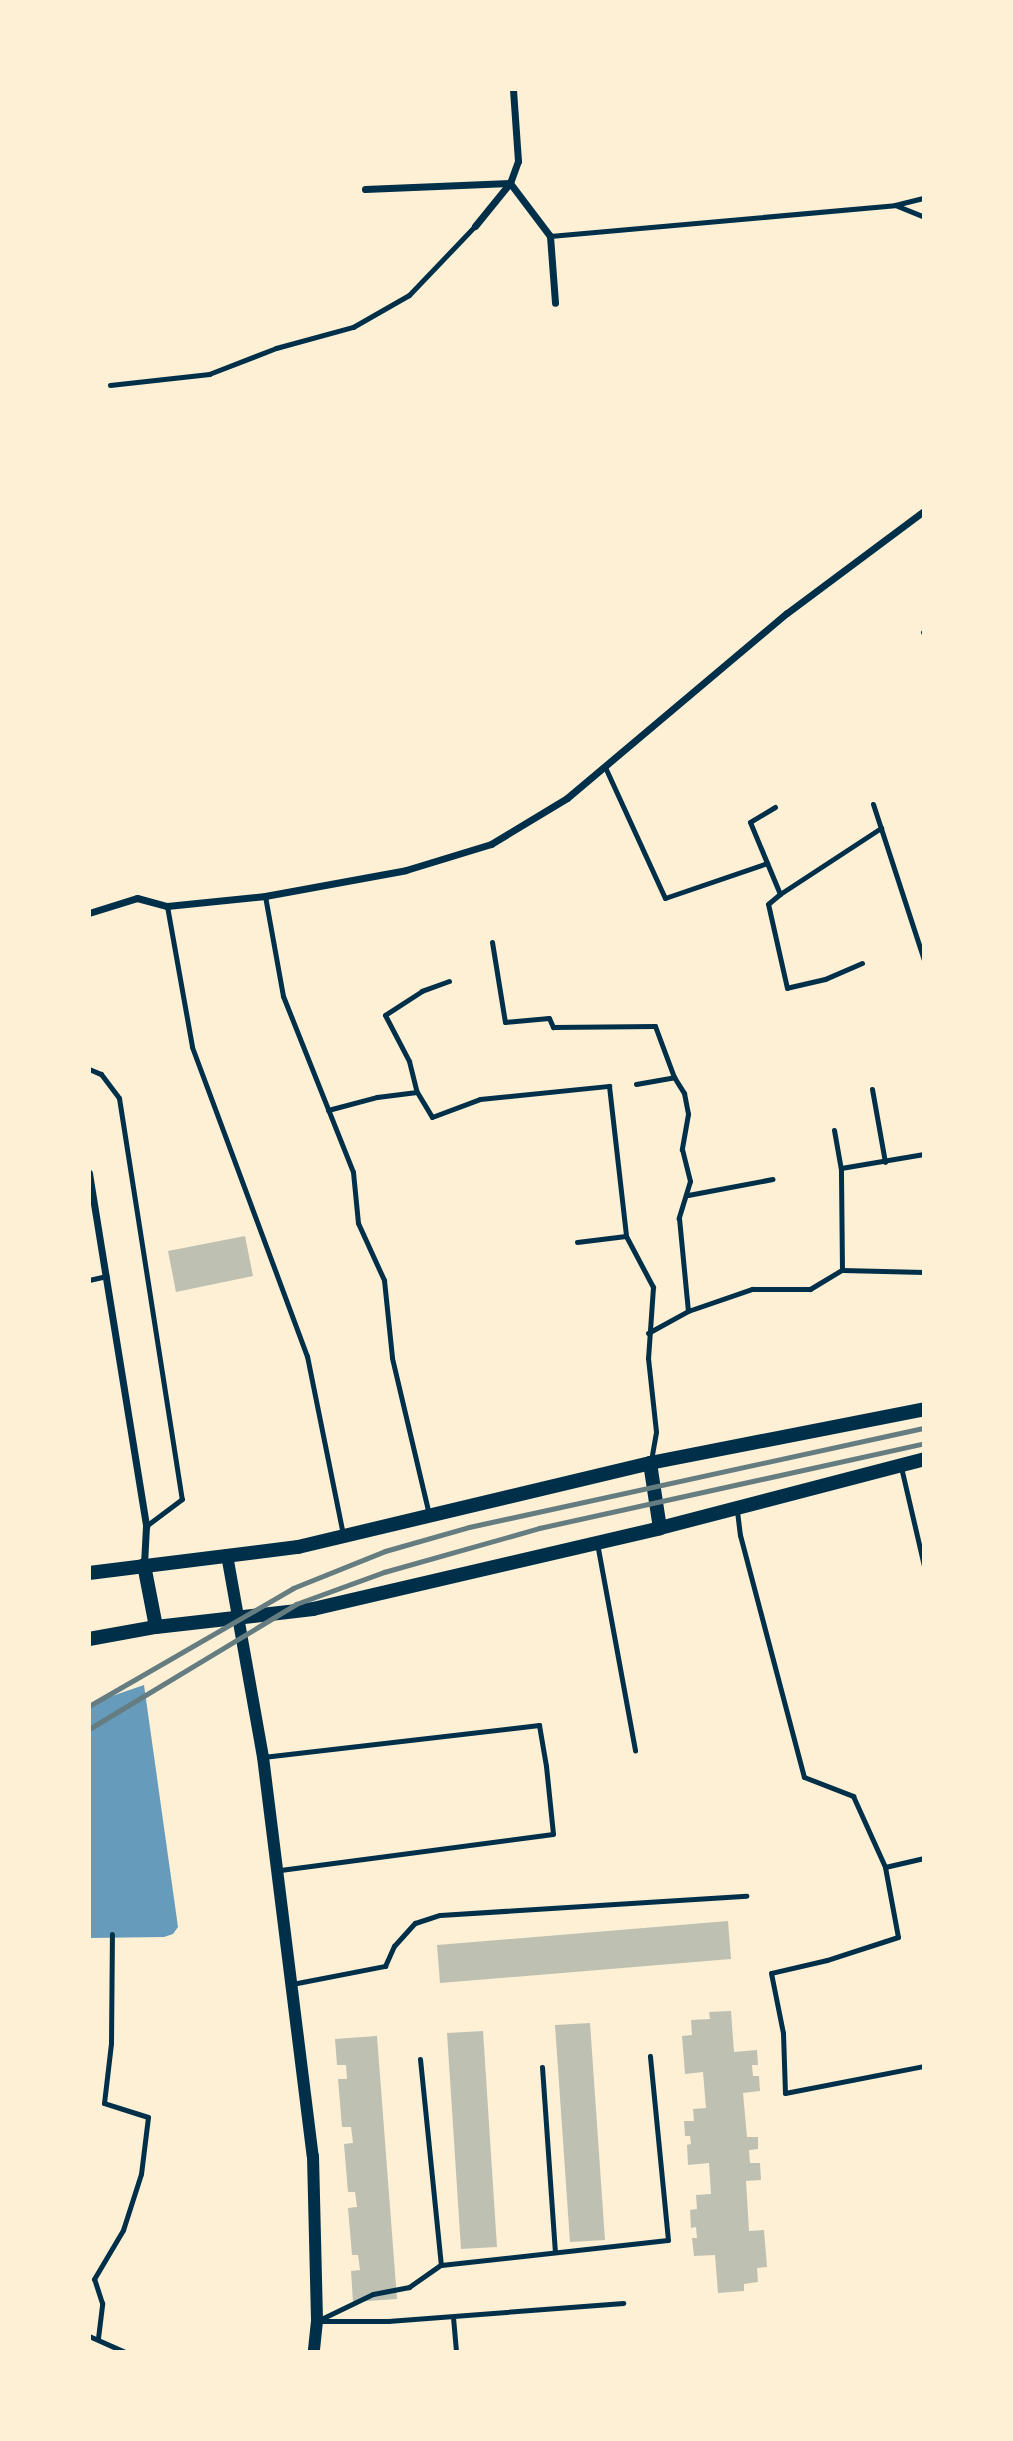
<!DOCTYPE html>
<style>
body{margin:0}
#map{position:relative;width:1013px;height:2441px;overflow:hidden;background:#fdf0d5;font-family:"Asap Condensed",sans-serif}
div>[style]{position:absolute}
.water>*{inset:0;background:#669bbc}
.building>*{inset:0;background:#bec0b2}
.service>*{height:5px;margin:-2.5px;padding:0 2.5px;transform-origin:2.5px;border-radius:2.5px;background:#003049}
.minor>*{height:7px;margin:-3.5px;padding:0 3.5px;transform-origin:3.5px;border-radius:3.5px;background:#003049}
.tertiary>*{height:12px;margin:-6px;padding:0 6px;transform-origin:6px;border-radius:6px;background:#003049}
.secondary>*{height:14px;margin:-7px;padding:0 7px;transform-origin:7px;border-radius:7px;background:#003049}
.rail>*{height:5px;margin:-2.5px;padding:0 2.5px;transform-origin:2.5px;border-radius:2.5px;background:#657d81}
span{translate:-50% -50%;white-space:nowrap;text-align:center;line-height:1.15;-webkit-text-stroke:7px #fdf0d5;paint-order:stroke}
.frame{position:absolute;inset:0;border:91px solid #fdf0d5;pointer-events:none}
</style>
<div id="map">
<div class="water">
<div style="clip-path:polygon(144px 1685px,178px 1927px,173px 1934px,164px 1937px,89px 1938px,89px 1704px)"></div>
</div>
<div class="building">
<div style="clip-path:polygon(245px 1236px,253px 1276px,176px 1292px,168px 1251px)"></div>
<div style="clip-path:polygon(728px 1921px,731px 1959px,440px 1983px,437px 1945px)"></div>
<div style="clip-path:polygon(731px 2011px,734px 2052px,757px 2050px,758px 2065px,752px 2065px,753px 2076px,759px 2076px,760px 2091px,743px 2093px,747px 2137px,758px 2137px,758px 2149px,749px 2150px,750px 2163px,760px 2163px,761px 2180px,746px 2181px,749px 2231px,764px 2230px,767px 2267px,757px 2268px,758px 2282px,744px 2284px,744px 2291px,718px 2293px,715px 2255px,694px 2256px,692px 2238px,697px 2238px,696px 2227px,691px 2228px,690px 2210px,697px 2209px,696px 2195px,711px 2194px,709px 2163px,688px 2165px,687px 2145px,691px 2144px,690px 2136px,685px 2136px,684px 2121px,694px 2121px,693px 2109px,706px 2108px,703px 2072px,685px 2074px,682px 2036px,692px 2035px,691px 2020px,710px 2019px,709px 2012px)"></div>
<div style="clip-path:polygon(590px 2023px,605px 2240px,570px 2242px,555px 2025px)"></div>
<div style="clip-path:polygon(483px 2031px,497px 2247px,461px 2249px,447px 2033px)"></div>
<div style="clip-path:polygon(377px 2036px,397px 2299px,353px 2302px,351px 2271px,360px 2270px,358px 2255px,352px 2255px,348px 2208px,357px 2207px,355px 2192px,348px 2192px,344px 2144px,353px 2143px,351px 2127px,342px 2127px,338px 2079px,347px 2079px,346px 2065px,337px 2065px,335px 2039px)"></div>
</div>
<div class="service">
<div style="left:895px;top:205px;width:31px;rotate:22deg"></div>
<div style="left:550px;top:236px;width:346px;rotate:-5.1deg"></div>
<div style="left:895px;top:205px;width:30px;rotate:-14deg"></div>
<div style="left:110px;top:385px;width:100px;rotate:-6.3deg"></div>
<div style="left:209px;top:374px;width:72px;rotate:-21.2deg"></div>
<div style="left:276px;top:348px;width:80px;rotate:-15.3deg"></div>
<div style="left:353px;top:327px;width:64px;rotate:-29.7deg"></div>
<div style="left:409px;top:295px;width:95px;rotate:-46.3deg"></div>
<div style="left:923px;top:632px;width:1px"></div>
<div style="left:605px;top:767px;width:144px;rotate:65.4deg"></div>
<div style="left:665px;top:898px;width:108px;rotate:-18.9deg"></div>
<div style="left:873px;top:804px;width:164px;rotate:71.9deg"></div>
<div style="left:775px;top:807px;width:29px;rotate:149deg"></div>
<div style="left:750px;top:822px;width:78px;rotate:67.4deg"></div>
<div style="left:265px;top:896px;width:102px;rotate:79.8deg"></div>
<div style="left:283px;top:996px;width:189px;rotate:68.3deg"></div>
<div style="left:353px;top:1172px;width:51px;rotate:84.4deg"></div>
<div style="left:358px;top:1223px;width:63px;rotate:65.5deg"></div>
<div style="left:384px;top:1280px;width:78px;rotate:84.1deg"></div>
<div style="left:392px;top:1358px;width:161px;rotate:76.7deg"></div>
<div style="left:167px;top:906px;width:143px;rotate:79.9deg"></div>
<div style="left:192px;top:1047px;width:330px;rotate:69.6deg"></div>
<div style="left:307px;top:1356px;width:182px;rotate:78.6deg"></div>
<div style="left:492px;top:942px;width:81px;rotate:80.8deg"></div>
<div style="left:505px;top:1022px;width:44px;rotate:-5.2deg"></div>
<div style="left:549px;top:1018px;width:10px;rotate:66deg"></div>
<div style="left:553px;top:1027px;width:102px;rotate:-0.6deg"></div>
<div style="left:655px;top:1026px;width:54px;rotate:69.6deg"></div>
<div style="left:674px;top:1077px;width:19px;rotate:58deg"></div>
<div style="left:684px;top:1093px;width:21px;rotate:79deg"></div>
<div style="left:688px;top:1114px;width:36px;rotate:100deg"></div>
<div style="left:682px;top:1149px;width:33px;rotate:76deg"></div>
<div style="left:690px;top:1181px;width:39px;rotate:107deg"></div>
<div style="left:679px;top:1218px;width:93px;rotate:84.5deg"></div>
<div style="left:862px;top:963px;width:40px;rotate:156.6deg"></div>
<div style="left:825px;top:979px;width:39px;rotate:167deg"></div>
<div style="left:787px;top:988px;width:86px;rotate:-102.7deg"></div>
<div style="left:768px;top:904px;width:16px;rotate:-40deg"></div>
<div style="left:780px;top:894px;width:121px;rotate:-33.2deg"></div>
<div style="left:449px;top:981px;width:29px;rotate:160deg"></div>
<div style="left:422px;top:991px;width:44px;rotate:147deg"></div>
<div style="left:385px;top:1015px;width:52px;rotate:62.4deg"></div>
<div style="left:409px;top:1061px;width:32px;rotate:76deg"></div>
<div style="left:417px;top:1092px;width:29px;rotate:59deg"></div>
<div style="left:432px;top:1117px;width:51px;rotate:-20.6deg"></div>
<div style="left:480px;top:1099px;width:130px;rotate:-5.8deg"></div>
<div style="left:609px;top:1086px;width:151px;rotate:83.5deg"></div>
<div style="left:626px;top:1236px;width:58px;rotate:62.1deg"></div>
<div style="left:653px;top:1287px;width:71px;rotate:94deg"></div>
<div style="left:648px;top:1358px;width:74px;rotate:83.8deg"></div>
<div style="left:656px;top:1432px;width:28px;rotate:100deg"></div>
<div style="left:89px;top:1069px;width:13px;rotate:23deg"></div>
<div style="left:101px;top:1074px;width:30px;rotate:53deg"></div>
<div style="left:119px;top:1098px;width:406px;rotate:81.1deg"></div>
<div style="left:182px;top:1499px;width:45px;rotate:143.1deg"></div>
<div style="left:636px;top:1084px;width:39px;rotate:-10deg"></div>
<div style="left:872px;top:1089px;width:74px;rotate:79.9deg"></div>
<div style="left:328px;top:1110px;width:51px;rotate:-14.9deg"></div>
<div style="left:377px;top:1097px;width:40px;rotate:-7.1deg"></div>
<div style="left:834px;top:1130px;width:39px;rotate:80deg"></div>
<div style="left:688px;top:1195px;width:86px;rotate:-10.7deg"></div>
<div style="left:577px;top:1242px;width:49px;rotate:-7deg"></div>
<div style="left:842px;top:1270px;width:102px;rotate:-90.6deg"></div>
<div style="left:841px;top:1168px;width:84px;rotate:-9.6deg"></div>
<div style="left:89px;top:1280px;width:18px;rotate:-13deg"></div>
<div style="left:648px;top:1333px;width:46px;rotate:-28.8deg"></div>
<div style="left:688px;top:1311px;width:68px;rotate:-19deg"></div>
<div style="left:752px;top:1289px;width:58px"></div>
<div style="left:810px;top:1289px;width:37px;rotate:-31deg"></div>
<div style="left:842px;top:1270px;width:82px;rotate:1.4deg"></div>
<div style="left:901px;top:1467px;width:102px;rotate:76.9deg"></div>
<div style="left:737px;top:1511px;width:24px;rotate:83deg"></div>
<div style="left:740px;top:1535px;width:250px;rotate:75.2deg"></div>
<div style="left:804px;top:1777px;width:53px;rotate:21.2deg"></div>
<div style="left:853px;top:1796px;width:78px;rotate:65.7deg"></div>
<div style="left:885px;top:1867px;width:71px;rotate:79.5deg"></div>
<div style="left:898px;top:1937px;width:75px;rotate:162.1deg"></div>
<div style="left:827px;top:1960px;width:57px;rotate:166.9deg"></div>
<div style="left:771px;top:1973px;width:61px;rotate:78.7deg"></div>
<div style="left:783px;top:2033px;width:60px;rotate:88.1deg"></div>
<div style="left:785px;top:2093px;width:142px;rotate:-11deg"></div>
<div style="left:597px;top:1543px;width:211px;rotate:79.6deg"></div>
<div style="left:263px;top:1757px;width:278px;rotate:-6.6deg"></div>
<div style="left:539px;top:1725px;width:42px;rotate:80.3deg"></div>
<div style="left:546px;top:1766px;width:68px;rotate:84.1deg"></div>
<div style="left:553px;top:1834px;width:277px;rotate:172.5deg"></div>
<div style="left:885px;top:1867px;width:40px;rotate:-13deg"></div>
<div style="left:292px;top:1984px;width:95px;rotate:-11deg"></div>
<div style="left:385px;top:1966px;width:22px;rotate:-66deg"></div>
<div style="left:394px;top:1946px;width:31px;rotate:-48deg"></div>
<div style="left:415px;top:1923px;width:26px;rotate:-18deg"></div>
<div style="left:440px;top:1915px;width:307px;rotate:-3.6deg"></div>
<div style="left:420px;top:2059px;width:207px;rotate:84.2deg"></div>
<div style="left:542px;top:2067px;width:185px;rotate:86deg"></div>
<div style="left:453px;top:2317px;width:35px;rotate:85deg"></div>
<div style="left:317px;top:2321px;width:62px;rotate:-25.7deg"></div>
<div style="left:373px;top:2294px;width:37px;rotate:-11deg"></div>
<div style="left:409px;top:2287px;width:39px;rotate:-35deg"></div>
<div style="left:441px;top:2265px;width:228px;rotate:-6.3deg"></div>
<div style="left:668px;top:2240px;width:185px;rotate:-95.6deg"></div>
<div style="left:320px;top:2321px;width:68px"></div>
<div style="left:388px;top:2321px;width:236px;rotate:-4.4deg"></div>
<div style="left:89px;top:2336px;width:39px;rotate:24deg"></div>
<div style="left:98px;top:2338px;width:35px;rotate:-83deg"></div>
<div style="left:102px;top:2303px;width:25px;rotate:-108deg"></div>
<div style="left:94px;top:2279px;width:57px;rotate:-59.4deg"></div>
<div style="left:123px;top:2230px;width:59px;rotate:-72.2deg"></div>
<div style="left:141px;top:2174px;width:57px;rotate:-83deg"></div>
<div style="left:148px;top:2117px;width:46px;rotate:-162.3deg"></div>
<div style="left:104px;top:2103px;width:60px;rotate:-83.3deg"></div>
<div style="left:111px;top:2043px;width:109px;rotate:-89.5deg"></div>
</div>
<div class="minor">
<div style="left:365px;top:189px;width:145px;rotate:-2.4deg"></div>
<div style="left:510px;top:183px;width:66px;rotate:53deg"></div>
<div style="left:550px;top:236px;width:67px;rotate:85.7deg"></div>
<div style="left:475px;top:226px;width:55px;rotate:-50.9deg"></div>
<div style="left:510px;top:183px;width:23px;rotate:-70deg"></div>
<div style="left:518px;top:161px;width:72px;rotate:-94deg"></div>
<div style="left:89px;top:913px;width:50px;rotate:-17.4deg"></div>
<div style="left:137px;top:898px;width:31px;rotate:15deg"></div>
<div style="left:167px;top:906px;width:99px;rotate:-5.8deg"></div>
<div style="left:265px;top:896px;width:143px;rotate:-10.4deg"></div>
<div style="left:406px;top:870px;width:89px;rotate:-17deg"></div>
<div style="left:491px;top:844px;width:89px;rotate:-31.2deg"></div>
<div style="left:567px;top:798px;width:287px;rotate:-40.1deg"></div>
<div style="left:787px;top:613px;width:171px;rotate:-36.7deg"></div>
<div style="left:89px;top:1173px;width:358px;rotate:80.8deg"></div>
<div style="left:146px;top:1526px;width:39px;rotate:93deg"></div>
</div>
<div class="tertiary">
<div style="left:227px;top:1555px;width:205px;rotate:79.9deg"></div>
<div style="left:263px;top:1757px;width:402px;rotate:82.9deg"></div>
<div style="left:313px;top:2156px;width:165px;rotate:88.6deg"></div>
<div style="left:317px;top:2321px;width:31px;rotate:96deg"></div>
</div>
<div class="secondary">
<div style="left:650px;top:1463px;width:66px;rotate:81.3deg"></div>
<div style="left:144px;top:1565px;width:63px;rotate:79deg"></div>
<div style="left:89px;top:1573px;width:211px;rotate:-7.1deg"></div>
<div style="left:298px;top:1547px;width:362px;rotate:-13.4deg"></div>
<div style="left:650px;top:1463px;width:279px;rotate:-11.1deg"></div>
<div style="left:89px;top:1639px;width:68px;rotate:-10.2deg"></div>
<div style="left:156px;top:1627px;width:158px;rotate:-6.5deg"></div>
<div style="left:313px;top:1609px;width:356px;rotate:-13.1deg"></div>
<div style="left:660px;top:1528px;width:273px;rotate:-14.6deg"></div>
</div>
<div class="rail">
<div style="left:89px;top:1706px;width:236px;rotate:-30deg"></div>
<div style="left:293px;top:1588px;width:99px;rotate:-21.9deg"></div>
<div style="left:385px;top:1551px;width:87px;rotate:-15.9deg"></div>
<div style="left:469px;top:1527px;width:466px;rotate:-12.3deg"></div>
<div style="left:89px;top:1729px;width:242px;rotate:-31.1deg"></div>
<div style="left:296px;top:1604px;width:94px;rotate:-20deg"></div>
<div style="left:384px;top:1572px;width:161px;rotate:-15.8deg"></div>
<div style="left:539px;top:1528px;width:394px;rotate:-12.4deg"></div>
</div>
<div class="frame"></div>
</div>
